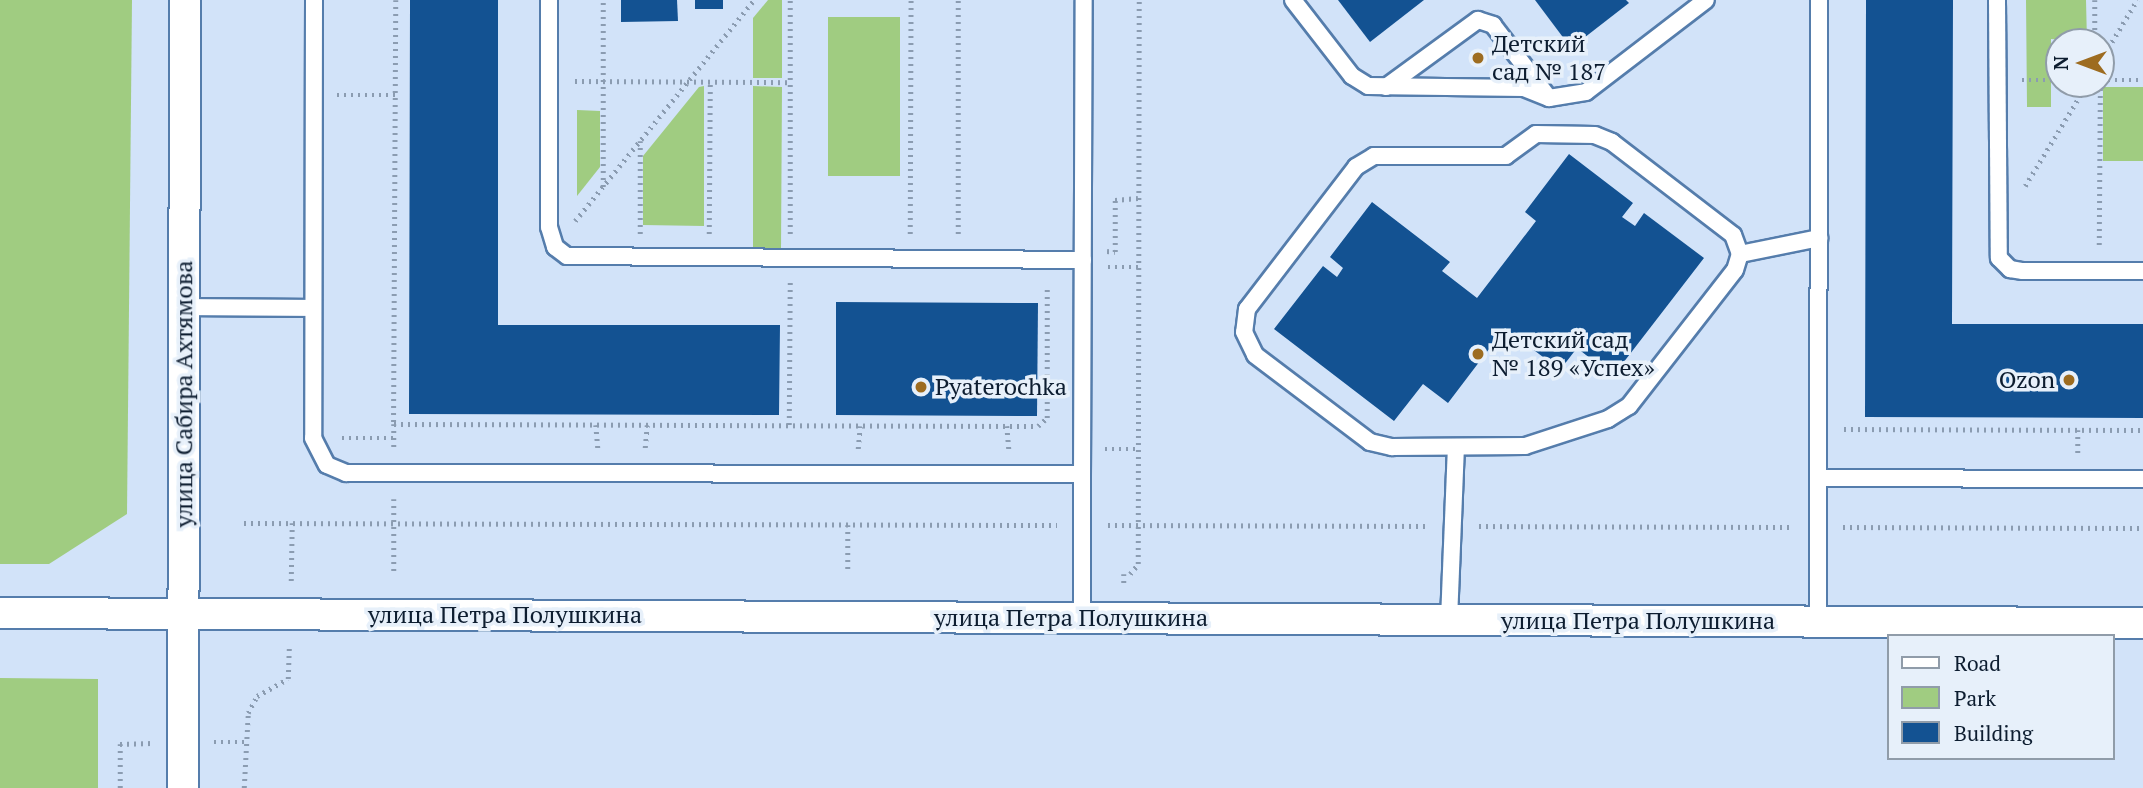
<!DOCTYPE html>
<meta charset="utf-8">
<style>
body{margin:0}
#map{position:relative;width:2143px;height:788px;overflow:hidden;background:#d2e3f9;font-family:"PT Serif",serif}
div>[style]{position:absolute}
.green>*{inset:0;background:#a0cc81}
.building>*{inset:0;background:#135292}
.path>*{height:4.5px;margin-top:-2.25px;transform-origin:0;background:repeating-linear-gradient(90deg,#8b9cb1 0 2px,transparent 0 7px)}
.roads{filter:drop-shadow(2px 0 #557dac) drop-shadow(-2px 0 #557dac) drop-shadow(0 2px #557dac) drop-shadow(0 -2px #557dac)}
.service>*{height:16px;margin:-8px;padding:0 8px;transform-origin:8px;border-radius:8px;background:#fff}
.minor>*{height:30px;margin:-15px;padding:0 15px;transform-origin:15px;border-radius:15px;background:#fff}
.dots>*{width:19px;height:19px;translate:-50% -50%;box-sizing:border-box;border:4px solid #e7f0fa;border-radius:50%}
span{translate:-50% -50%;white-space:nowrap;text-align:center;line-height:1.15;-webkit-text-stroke:7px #e7f0fa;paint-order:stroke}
.poi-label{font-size:24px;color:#0d1d30}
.left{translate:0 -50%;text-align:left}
.right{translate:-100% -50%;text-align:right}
.street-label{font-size:24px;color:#0d1d30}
.legend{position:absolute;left:1887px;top:634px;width:228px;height:126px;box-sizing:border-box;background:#e7f0fa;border:2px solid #909ca9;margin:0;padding:9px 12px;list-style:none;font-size:21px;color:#0d1d30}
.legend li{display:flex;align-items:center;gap:14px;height:35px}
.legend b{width:35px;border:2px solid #909ca9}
.north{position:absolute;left:2045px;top:28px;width:70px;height:70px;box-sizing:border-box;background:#e7f0fa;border:2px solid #909ca9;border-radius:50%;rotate:270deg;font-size:19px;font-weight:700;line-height:28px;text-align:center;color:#0d1d30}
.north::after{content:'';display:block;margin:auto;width:24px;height:32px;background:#9d6c20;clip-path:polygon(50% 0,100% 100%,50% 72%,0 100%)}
</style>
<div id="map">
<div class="green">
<div style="clip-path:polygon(0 0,132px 0,127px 514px,49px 564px,0 564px)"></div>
<div style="clip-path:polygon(768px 0,782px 0,782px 78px,753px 78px,753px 18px)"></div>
<div style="clip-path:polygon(2026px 0,2086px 0,2087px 42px,2051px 39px,2051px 107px,2027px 107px)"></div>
<div style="clip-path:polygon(828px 17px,900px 17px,900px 176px,828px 176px)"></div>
<div style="clip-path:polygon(704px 86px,704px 226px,643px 225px,643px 156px,699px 87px)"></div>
<div style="clip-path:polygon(753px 86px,782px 87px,781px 249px,753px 249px)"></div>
<div style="clip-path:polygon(2103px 87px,2143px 87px,2143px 161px,2103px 161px)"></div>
<div style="clip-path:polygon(577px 110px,600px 111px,600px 167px,577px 196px)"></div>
<div style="clip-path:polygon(0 678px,98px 679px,98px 788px,0 788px)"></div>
</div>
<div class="building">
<div style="clip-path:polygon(410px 0,498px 0,498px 325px,780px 325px,779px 415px,409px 414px)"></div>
<div style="clip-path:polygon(621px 0,677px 0,678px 21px,621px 22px)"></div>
<div style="clip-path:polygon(695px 0,723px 0,723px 9px,695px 9px)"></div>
<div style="clip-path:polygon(1338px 0,1424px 0,1370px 42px)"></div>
<div style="clip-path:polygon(1535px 0,1626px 0,1629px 3px,1571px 48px)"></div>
<div style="clip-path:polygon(1866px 0,1953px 0,1952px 324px,2143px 324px,2143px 418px,1865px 417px)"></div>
<div style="clip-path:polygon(1569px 154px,1633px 203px,1622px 217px,1635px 226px,1644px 213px,1704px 258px,1613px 376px,1577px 348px,1560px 370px,1505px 328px,1448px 403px,1423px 384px,1394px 421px,1274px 329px,1323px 266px,1337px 277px,1343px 268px,1330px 257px,1372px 202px,1450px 262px,1442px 271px,1477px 298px,1536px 221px,1525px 212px)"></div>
<div style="clip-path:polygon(836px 302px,1038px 303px,1037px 416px,836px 415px)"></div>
</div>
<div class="path">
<div style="left:396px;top:0;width:424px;rotate:90.3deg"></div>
<div style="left:394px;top:424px;width:644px;rotate:0.18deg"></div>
<div style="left:1038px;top:426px;width:12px;rotate:-42deg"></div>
<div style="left:1047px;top:418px;width:133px;rotate:-90deg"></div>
<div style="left:2095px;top:0;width:42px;rotate:90deg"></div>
<div style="left:2101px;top:60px;width:70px;rotate:-59deg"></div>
<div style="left:2022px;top:80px;width:37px"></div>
<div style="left:2101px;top:80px;width:42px"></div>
<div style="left:575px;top:81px;width:215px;rotate:0.3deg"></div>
<div style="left:337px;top:95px;width:58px"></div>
<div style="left:2025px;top:186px;width:119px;rotate:-58.7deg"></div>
<div style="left:603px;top:187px;width:187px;rotate:-90deg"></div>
<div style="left:575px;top:221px;width:284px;rotate:-51deg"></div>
<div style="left:640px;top:234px;width:93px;rotate:-90deg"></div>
<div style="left:709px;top:234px;width:152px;rotate:-89.6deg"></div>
<div style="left:790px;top:234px;width:234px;rotate:-90deg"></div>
<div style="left:910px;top:234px;width:234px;rotate:-89.8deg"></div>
<div style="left:958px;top:234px;width:234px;rotate:-90deg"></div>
<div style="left:2099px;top:245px;width:161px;rotate:-89.6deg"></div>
<div style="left:1107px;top:251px;width:8px;rotate:7deg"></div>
<div style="left:1115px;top:252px;width:52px;rotate:-90deg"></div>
<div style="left:1115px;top:200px;width:23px;rotate:-5deg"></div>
<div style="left:1108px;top:267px;width:30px"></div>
<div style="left:394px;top:424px;width:24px;rotate:90deg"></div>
<div style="left:596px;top:425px;width:23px;rotate:85deg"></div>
<div style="left:789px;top:425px;width:144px;rotate:-89.6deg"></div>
<div style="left:1007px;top:426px;width:23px;rotate:85deg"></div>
<div style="left:1844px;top:429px;width:299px;rotate:0.2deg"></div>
<div style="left:2078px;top:430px;width:24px;rotate:90deg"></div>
<div style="left:342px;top:438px;width:52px"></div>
<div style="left:645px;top:448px;width:23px;rotate:-85deg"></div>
<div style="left:858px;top:449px;width:23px;rotate:-85deg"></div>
<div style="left:1105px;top:449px;width:33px"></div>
<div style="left:394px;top:499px;width:73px;rotate:90deg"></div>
<div style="left:244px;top:523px;width:813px;rotate:0.14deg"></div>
<div style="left:848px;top:525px;width:48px;rotate:90deg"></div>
<div style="left:1108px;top:525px;width:320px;rotate:0.2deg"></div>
<div style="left:1479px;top:526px;width:313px;rotate:0.2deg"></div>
<div style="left:1843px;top:527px;width:300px;rotate:0.2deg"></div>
<div style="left:1124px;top:574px;width:12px;rotate:90deg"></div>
<div style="left:1130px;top:574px;width:13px;rotate:-51deg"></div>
<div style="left:1138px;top:564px;width:564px;rotate:-89.9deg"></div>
<div style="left:291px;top:581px;width:58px;rotate:-89deg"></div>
<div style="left:214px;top:742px;width:30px"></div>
<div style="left:120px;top:788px;width:44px;rotate:-90deg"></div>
<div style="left:120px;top:744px;width:32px;rotate:-2deg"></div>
<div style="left:244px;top:788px;width:75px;rotate:-86.9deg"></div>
<div style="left:248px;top:713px;width:19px;rotate:-62deg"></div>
<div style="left:257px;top:696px;width:35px;rotate:-29deg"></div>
<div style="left:288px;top:679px;width:33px;rotate:-88deg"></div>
</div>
<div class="roads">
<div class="service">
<div style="left:314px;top:0;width:438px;rotate:90.1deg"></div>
<div style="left:313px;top:438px;width:30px;rotate:63deg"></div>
<div style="left:327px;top:465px;width:21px;rotate:23deg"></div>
<div style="left:346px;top:473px;width:736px;rotate:0.08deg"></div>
<div style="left:1082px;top:474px;width:474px;rotate:-89.8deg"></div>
<div style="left:549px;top:0;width:227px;rotate:90deg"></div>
<div style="left:549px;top:227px;width:21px;rotate:73deg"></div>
<div style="left:555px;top:247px;width:15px;rotate:37deg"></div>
<div style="left:567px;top:256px;width:516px;rotate:0.44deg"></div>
<div style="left:1293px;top:0;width:96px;rotate:52.2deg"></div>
<div style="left:1352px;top:76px;width:19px;rotate:32deg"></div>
<div style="left:1368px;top:86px;width:156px;rotate:0.7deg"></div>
<div style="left:1524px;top:88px;width:27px;rotate:22deg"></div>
<div style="left:1549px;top:98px;width:37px;rotate:-9deg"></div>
<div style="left:1586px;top:92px;width:151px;rotate:-37.5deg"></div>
<div style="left:1997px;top:0;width:258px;rotate:89.6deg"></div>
<div style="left:1999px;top:258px;width:16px;rotate:45deg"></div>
<div style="left:2010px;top:269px;width:13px;rotate:9deg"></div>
<div style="left:2023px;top:271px;width:120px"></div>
<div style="left:1386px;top:87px;width:114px;rotate:-36.1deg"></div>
<div style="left:1478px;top:20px;width:16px;rotate:18deg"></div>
<div style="left:1493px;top:25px;width:87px;rotate:52.5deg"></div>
<div style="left:1740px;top:254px;width:20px;rotate:-110deg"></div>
<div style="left:1733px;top:235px;width:153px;rotate:-142.5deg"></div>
<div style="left:1612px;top:142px;width:18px;rotate:-158deg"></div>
<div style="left:1595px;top:135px;width:59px;rotate:-179deg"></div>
<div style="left:1536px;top:134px;width:37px;rotate:144deg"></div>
<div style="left:1506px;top:156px;width:132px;rotate:180deg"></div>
<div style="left:1374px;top:156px;width:21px;rotate:149deg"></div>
<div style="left:1356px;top:167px;width:179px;rotate:127.5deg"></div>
<div style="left:1247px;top:309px;width:23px;rotate:97deg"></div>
<div style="left:1244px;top:332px;width:25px;rotate:64deg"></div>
<div style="left:1255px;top:355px;width:144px;rotate:37.1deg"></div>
<div style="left:1370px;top:442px;width:23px;rotate:13deg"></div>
<div style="left:1392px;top:447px;width:133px;rotate:-0.4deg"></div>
<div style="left:1525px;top:446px;width:87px;rotate:-18deg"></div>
<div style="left:1608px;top:419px;width:25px;rotate:-32deg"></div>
<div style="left:1629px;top:406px;width:172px;rotate:-52.1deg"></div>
<div style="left:1735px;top:270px;width:17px;rotate:-73deg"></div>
<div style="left:1740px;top:254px;width:81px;rotate:-11.4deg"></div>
<div style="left:184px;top:307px;width:129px;rotate:0.4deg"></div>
<div style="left:1082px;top:474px;width:144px;rotate:90deg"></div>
<div style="left:1818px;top:478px;width:325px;rotate:0.2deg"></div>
<div style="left:1449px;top:620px;width:173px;rotate:-87.7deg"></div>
<div style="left:1818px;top:621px;width:621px;rotate:-89.91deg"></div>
</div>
<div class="minor">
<div style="left:0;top:613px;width:2143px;rotate:0.27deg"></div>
<div style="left:183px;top:788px;width:788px;rotate:-89.85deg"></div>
</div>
</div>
<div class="dots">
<div style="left:1478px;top:58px;background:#9d6c20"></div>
<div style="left:1478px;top:354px;background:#9d6c20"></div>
<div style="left:2069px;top:380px;background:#9d6c20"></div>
<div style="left:921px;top:387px;background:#9d6c20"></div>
</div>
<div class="poi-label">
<span class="left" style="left:1492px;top:58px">Детский<br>сад № 187</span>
<span class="left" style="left:1492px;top:354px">Детский сад<br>№ 189 «Успех»</span>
<span class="right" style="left:2055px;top:380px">Ozon</span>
<span class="left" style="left:935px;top:387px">Pyaterochka</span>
</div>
<div class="street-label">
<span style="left:184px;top:394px;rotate:-90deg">улица Сабира Ахтямова</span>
<span style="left:505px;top:615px">улица Петра Полушкина</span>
<span style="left:1071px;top:618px">улица Петра Полушкина</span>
<span style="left:1638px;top:621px">улица Петра Полушкина</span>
</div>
<ul class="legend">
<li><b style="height:9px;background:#fff"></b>Road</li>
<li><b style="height:19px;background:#a0cc81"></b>Park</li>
<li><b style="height:19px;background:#135292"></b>Building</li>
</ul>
<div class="north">N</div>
</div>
